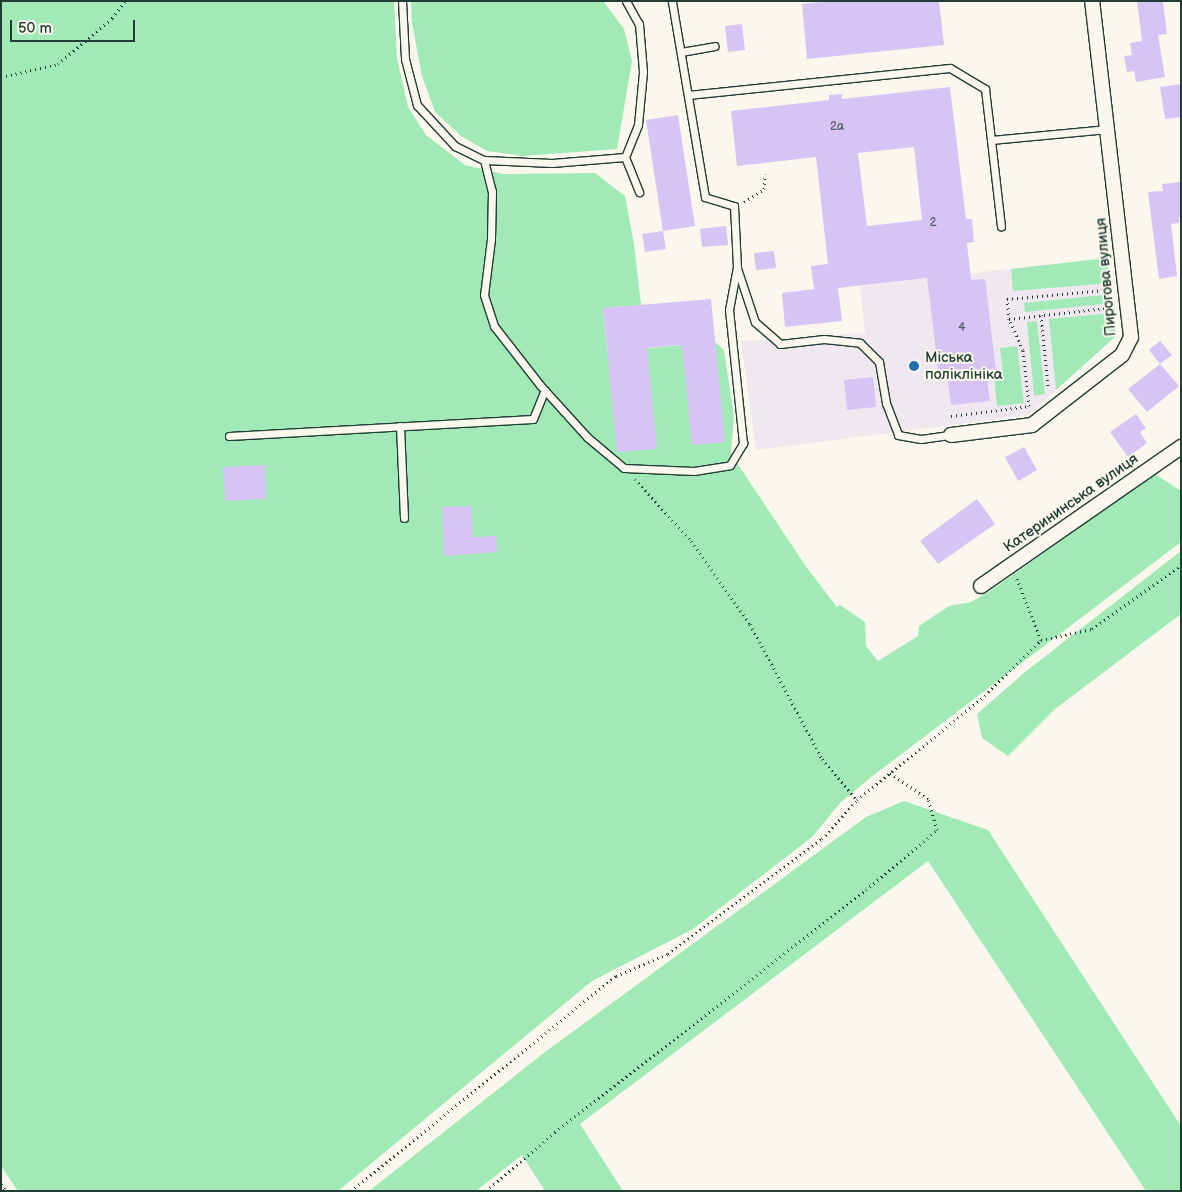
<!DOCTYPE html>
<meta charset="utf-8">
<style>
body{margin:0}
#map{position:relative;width:1182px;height:1192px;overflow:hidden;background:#fbf7ec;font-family:"Balsamiq Sans",sans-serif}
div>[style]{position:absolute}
.built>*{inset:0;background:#f0e8ef}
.green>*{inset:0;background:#a1eab8}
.building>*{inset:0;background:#d7c4f5}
.path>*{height:3px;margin-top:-1.5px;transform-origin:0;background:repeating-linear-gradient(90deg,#1f3d34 0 1px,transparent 0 5px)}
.roads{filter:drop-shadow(1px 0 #1f3d34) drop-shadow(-1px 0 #1f3d34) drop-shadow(0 1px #1f3d34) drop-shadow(0 -1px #1f3d34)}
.service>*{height:7px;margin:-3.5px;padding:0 3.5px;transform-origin:3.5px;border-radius:3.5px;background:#fbf7ec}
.minor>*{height:14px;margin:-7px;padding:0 7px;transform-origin:7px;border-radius:7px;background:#fbf7ec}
.dots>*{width:14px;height:14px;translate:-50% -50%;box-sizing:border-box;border:2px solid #fbf7ec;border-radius:50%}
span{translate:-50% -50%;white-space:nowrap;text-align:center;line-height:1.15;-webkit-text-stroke:4px #fbf7ec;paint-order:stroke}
.number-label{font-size:12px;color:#4d5f64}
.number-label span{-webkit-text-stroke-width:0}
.street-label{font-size:15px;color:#1f3d34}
.poi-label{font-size:15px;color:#1f3d34}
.left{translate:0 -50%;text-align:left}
.frame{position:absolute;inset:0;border:2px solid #1f3d34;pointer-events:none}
.scale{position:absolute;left:10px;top:20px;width:125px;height:22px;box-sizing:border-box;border:2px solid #1f3d34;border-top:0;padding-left:6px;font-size:15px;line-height:18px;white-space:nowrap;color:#1f3d34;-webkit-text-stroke:4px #fbf7ec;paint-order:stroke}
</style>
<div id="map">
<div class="built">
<div style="clip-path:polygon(1107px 258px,1116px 336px,1029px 415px,756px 450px,741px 341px,865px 333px,860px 286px)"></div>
</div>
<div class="green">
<div style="clip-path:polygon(1px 1px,394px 1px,397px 58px,408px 107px,426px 135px,465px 165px,503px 174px,595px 173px,625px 196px,634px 244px,641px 305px,603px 308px,607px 352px,715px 342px,724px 350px,734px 417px,731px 454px,807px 568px,837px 607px,840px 605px,865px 622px,866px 646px,878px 661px,918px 636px,919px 626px,949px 606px,971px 602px,990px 591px,1155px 474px,1181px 491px,1181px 542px,870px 778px,841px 802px,812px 837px,693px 929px,592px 981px,338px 1191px,18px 1191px,1px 1166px)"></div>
<div style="clip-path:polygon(411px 1px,603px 1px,624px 29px,632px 61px,617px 149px,523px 156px,487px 151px,461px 136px,435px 112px,422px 76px,412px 23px)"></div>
<div style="clip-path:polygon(1107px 258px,1110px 283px,1013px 291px,1011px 269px)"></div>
<div style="clip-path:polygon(1103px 295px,1104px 304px,1025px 312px,1024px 303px)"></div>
<div style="clip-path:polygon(1113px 313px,1116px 336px,1056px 390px,1049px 319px)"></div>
<div style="clip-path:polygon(1037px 321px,1045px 394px,1034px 396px,1027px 322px)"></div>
<div style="clip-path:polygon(1017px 346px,1024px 403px,997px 406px,994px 375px,1003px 374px,1000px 348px)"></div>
<div style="clip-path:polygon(1181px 551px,1181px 614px,1055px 709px,1008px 756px,982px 738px,977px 714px,1025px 672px)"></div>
<div style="clip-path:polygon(904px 801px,988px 830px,1181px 1126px,1181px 1191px,1146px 1191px,928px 861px,580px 1124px,623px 1191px,545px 1191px,522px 1155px,476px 1191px,369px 1191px,545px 1052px,866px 817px)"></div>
</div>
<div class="building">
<div style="clip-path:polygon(828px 1px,939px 1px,944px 45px,807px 59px,802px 4px)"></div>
<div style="clip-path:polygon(1137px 1px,1163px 1px,1167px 34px,1158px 35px,1165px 77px,1136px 82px,1134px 71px,1127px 72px,1124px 56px,1132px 55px,1130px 43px,1142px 41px)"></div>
<div style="clip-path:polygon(742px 24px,745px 50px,728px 52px,725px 26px)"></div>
<div style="clip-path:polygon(1181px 84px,1181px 117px,1165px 119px,1160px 87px)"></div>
<div style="clip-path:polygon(evenodd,950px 87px,966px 219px,972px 219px,974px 242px,967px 243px,971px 280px,985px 279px,996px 370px,986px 371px,990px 401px,951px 405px,947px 376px,939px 377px,927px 278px,838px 288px,842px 321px,785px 327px,782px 293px,814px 289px,811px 266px,828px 264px,816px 157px,737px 166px,731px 111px,829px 100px,829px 95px,842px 94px,842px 99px,950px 87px,914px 147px,922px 220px,867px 226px,858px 153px,914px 147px)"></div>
<div style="clip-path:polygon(678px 115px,695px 226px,663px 231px,646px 120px)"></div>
<div style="clip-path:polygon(1181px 182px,1181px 217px,1179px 217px,1179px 223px,1171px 224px,1177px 276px,1159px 279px,1148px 192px,1163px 191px,1162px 184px)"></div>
<div style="clip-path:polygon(726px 226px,728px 245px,702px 247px,700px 229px)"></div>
<div style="clip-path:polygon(663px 231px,666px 249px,645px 252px,642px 234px)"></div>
<div style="clip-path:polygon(774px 251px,776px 268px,756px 270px,754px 253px)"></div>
<div style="clip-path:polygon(711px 299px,725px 442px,692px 445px,682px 345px,647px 348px,657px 449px,617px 452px,603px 308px)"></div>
<div style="clip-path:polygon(1160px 341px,1172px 355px,1160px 364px,1149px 350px)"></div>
<div style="clip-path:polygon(1160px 364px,1179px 386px,1147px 412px,1128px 389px)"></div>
<div style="clip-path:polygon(873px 377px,876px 407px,847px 410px,844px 380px)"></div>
<div style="clip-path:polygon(1136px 414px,1146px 428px,1140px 432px,1147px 443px,1128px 457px,1110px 432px)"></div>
<div style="clip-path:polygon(1024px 447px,1037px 470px,1018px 481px,1005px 457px)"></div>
<div style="clip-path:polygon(265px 465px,266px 499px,225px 501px,223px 467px)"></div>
<div style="clip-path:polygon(977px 499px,995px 524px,938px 564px,920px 541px)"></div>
<div style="clip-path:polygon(471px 506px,473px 537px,496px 536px,497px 552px,444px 556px,442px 507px)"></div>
</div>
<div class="path">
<div style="left:1px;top:77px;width:58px;rotate:-12.8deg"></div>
<div style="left:58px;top:64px;width:71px;rotate:-40.4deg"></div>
<div style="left:112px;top:18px;width:21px;rotate:-53deg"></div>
<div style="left:744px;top:202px;width:24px;rotate:-33deg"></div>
<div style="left:764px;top:189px;width:15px;rotate:-86deg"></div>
<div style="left:1041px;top:315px;width:72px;rotate:84.4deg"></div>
<div style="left:1009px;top:319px;width:98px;rotate:-6.5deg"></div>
<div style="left:1106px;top:308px;width:10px;rotate:-61deg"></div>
<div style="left:951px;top:416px;width:79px;rotate:-7.3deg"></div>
<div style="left:1029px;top:406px;width:56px;rotate:-96.1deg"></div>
<div style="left:1023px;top:350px;width:34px;rotate:-114deg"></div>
<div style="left:1009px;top:319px;width:20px;rotate:-96deg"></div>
<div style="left:1007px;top:299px;width:98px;rotate:-5.2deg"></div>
<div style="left:1105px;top:290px;width:10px;rotate:53deg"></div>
<div style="left:635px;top:479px;width:84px;rotate:47.9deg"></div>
<div style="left:691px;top:541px;width:102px;rotate:54.6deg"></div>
<div style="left:750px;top:624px;width:153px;rotate:61.9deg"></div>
<div style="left:822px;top:759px;width:54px;rotate:49.5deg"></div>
<div style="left:1041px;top:640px;width:52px;rotate:-12.2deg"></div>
<div style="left:1092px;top:629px;width:110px;rotate:-35.7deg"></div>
<div style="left:1px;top:1184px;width:9px;rotate:54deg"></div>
<div style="left:351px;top:1191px;width:341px;rotate:-39.1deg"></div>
<div style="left:616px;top:976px;width:56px;rotate:-22.9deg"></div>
<div style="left:668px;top:954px;width:192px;rotate:-36.8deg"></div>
<div style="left:822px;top:839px;width:52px;rotate:-48.1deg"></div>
<div style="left:857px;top:800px;width:160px;rotate:-39.2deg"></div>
<div style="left:981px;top:699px;width:84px;rotate:-44.5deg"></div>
<div style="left:1041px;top:640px;width:66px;rotate:-111.5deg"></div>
<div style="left:486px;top:1191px;width:91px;rotate:-40.5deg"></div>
<div style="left:555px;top:1132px;width:394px;rotate:-37.9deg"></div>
<div style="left:866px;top:890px;width:93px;rotate:-40.2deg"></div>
<div style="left:937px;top:830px;width:32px;rotate:-106deg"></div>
<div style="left:928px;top:799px;width:46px;rotate:-145.6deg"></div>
</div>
<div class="roads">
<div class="service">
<div style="left:402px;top:1px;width:58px;rotate:87deg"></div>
<div style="left:405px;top:59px;width:48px;rotate:75.4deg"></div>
<div style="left:417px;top:105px;width:56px;rotate:47.2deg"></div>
<div style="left:455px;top:146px;width:32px;rotate:26deg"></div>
<div style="left:484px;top:160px;width:68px;rotate:2.5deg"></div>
<div style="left:552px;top:163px;width:73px;rotate:-4.7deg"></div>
<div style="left:626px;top:1px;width:26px;rotate:61deg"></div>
<div style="left:639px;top:24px;width:48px;rotate:85.2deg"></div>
<div style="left:643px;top:72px;width:53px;rotate:95.4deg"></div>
<div style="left:638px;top:125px;width:35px;rotate:112deg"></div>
<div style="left:625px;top:157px;width:38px;rotate:68deg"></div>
<div style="left:681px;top:52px;width:34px;rotate:-10deg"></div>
<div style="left:688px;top:95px;width:263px;rotate:-5.9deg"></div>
<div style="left:950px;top:68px;width:41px;rotate:31deg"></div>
<div style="left:985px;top:89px;width:51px;rotate:83.3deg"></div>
<div style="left:991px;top:140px;width:117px;rotate:-5.4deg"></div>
<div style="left:991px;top:140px;width:87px;rotate:83.4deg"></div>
<div style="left:484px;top:160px;width:32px;rotate:76deg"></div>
<div style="left:492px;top:191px;width:48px;rotate:91.2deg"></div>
<div style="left:491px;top:239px;width:56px;rotate:97.1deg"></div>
<div style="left:484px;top:295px;width:33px;rotate:72deg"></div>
<div style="left:494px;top:326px;width:75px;rotate:52.1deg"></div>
<div style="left:540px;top:385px;width:70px;rotate:47.9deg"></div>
<div style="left:587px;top:437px;width:48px;rotate:40deg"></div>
<div style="left:624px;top:468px;width:70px;rotate:2.5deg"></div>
<div style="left:694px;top:471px;width:36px;rotate:-9deg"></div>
<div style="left:730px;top:465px;width:26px;rotate:-59deg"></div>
<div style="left:743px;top:443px;width:134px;rotate:-96deg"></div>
<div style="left:729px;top:310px;width:44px;rotate:-79.5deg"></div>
<div style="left:737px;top:267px;width:61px;rotate:-92.8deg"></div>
<div style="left:734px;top:206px;width:30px;rotate:-163deg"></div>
<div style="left:705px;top:197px;width:199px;rotate:-99.6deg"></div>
<div style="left:737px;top:268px;width:57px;rotate:71.6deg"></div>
<div style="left:755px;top:322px;width:33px;rotate:41deg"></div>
<div style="left:780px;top:344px;width:44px;rotate:-6.5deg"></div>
<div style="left:824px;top:339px;width:36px;rotate:6deg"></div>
<div style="left:860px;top:343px;width:27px;rotate:45deg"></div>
<div style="left:879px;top:362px;width:42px;rotate:80.3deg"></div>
<div style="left:886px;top:403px;width:34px;rotate:69deg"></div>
<div style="left:898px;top:435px;width:23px;rotate:10deg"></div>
<div style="left:921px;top:439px;width:30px;rotate:-8deg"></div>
<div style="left:400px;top:426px;width:92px;rotate:87.5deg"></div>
<div style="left:229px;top:436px;width:304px;rotate:-3.2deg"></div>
<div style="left:533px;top:419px;width:31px;rotate:-68deg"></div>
</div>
<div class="minor">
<div style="left:951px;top:435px;width:82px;rotate:-7deg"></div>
<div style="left:1032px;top:425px;width:114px;rotate:-37.9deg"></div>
<div style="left:1122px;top:355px;width:20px;rotate:-63deg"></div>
<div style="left:1131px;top:337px;width:338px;rotate:-96.6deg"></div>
<div style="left:981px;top:586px;width:244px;rotate:-34.8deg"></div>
</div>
</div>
<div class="dots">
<div style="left:914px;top:366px;background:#1f6fb2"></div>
</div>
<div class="number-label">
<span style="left:837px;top:127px">2а</span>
<span style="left:933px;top:223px">2</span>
<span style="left:962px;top:328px">4</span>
</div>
<div class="street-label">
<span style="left:1106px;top:277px;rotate:-95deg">Пирогова вулиця</span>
<span style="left:1071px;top:503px;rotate:-35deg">Катерининська вулиця</span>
</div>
<div class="poi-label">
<span class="left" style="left:925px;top:366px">Міська<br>поліклініка</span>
</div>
<div class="frame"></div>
<div class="scale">50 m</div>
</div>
